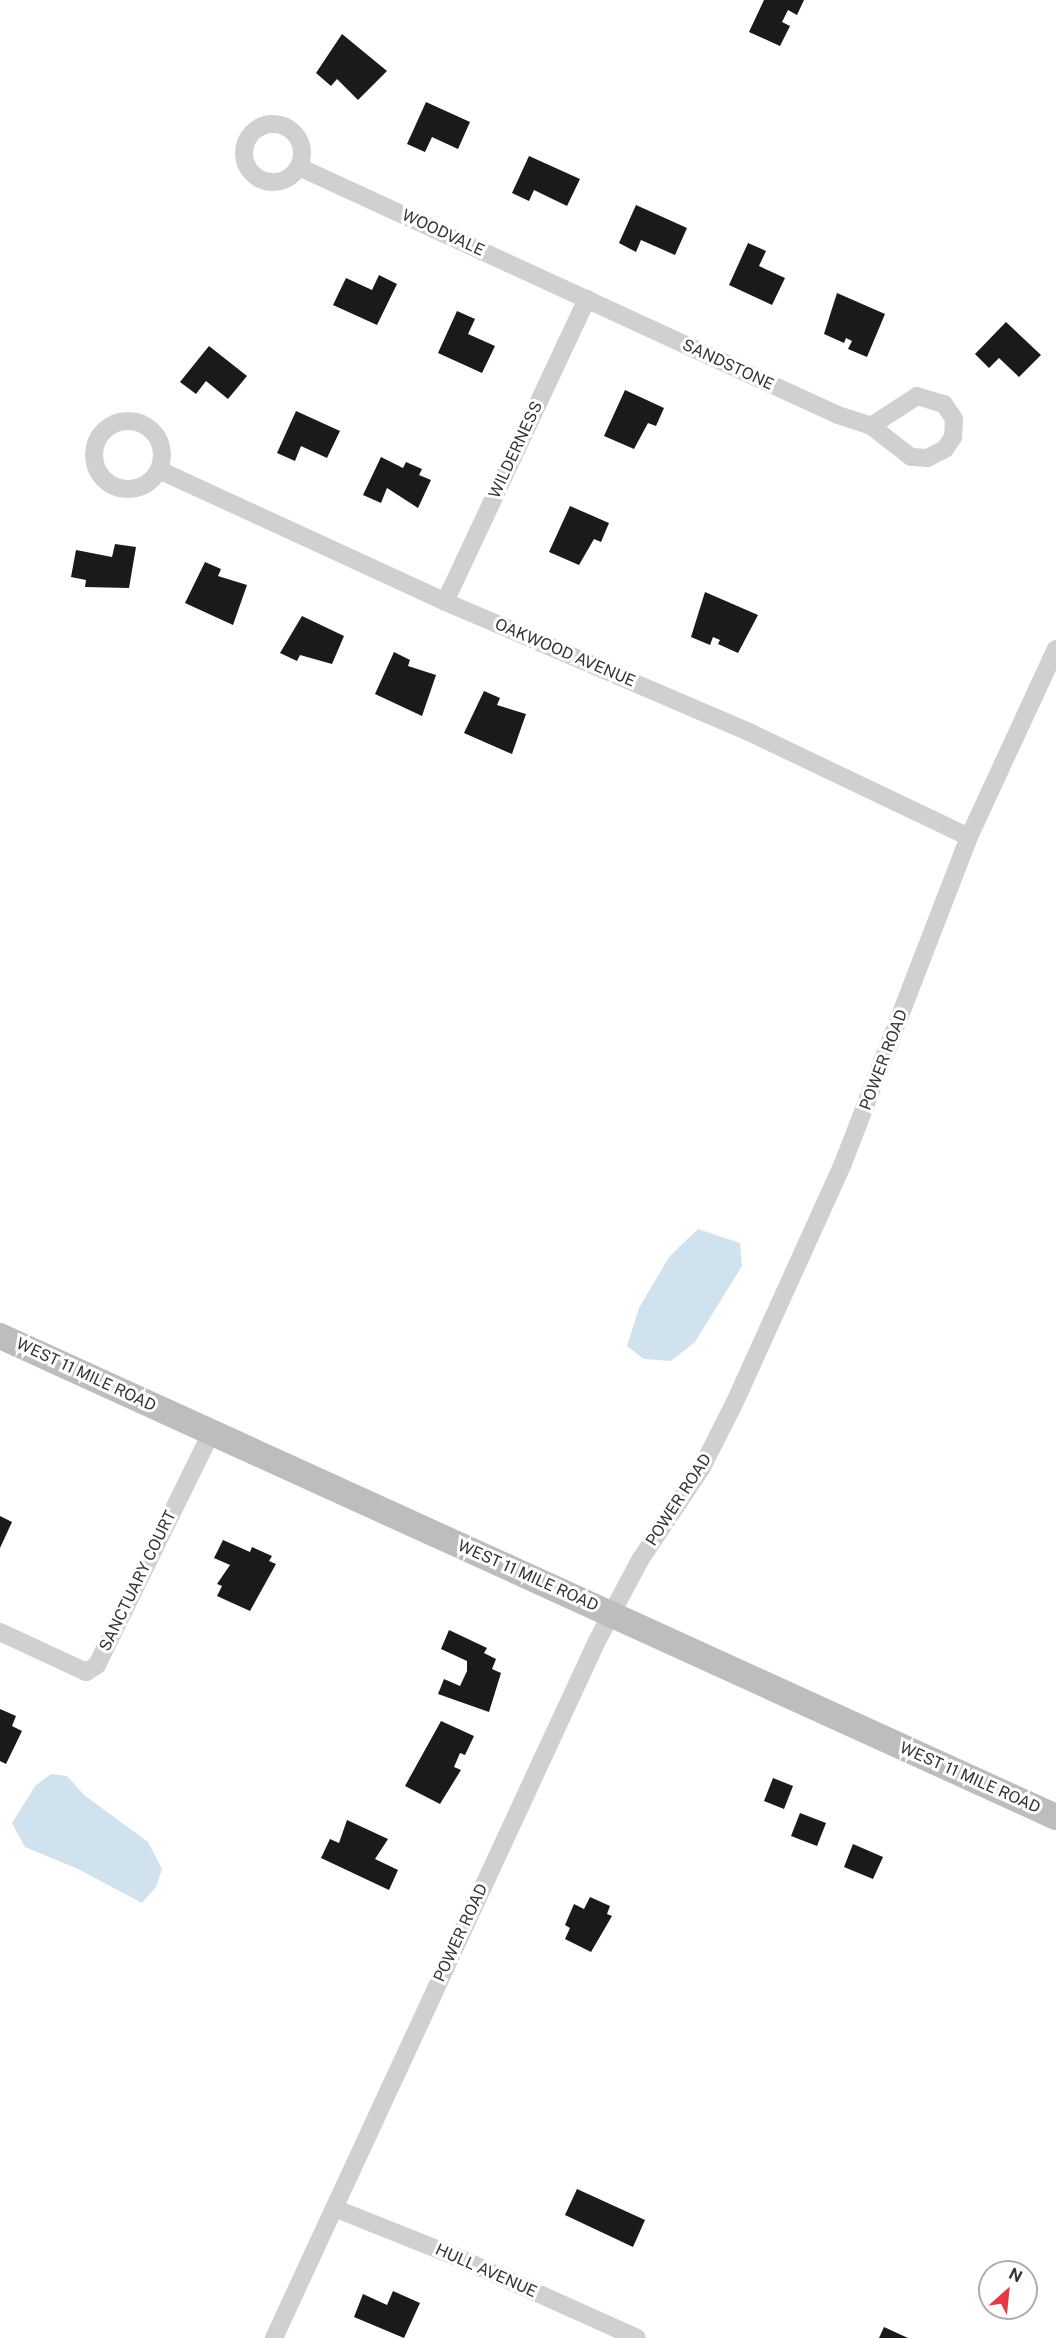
<!DOCTYPE html>
<style>
body{margin:0}
#map{position:relative;width:1056px;height:2338px;overflow:hidden;background:#fff;font-family:"Public Sans",sans-serif}
div>[style]{position:absolute}
.water>*{inset:0;background:#cfe2ee}
.building>*{inset:0;background:#1a1a1a}
.street>*{height:18px;margin:-9px;padding:0 9px;transform-origin:9px;border-radius:9px;background:#d0d0d0}
.street>.ring{margin:-9px;padding:0;box-sizing:content-box;background:none;border:18px solid #d0d0d0;border-radius:50%}
.secondary>*{height:26px;margin:-13px;padding:0 13px;transform-origin:13px;border-radius:13px;background:#bdbdbd}
span{translate:-50% -50%;white-space:nowrap;text-align:center;line-height:1.15;-webkit-text-stroke:6px #fff;paint-order:stroke}
.street-label{font-size:16px;color:#333}
.north{position:absolute;left:978px;top:2260px;width:60px;height:60px;box-sizing:border-box;background:#fff;border:2px solid #adadad;border-radius:50%;rotate:27deg;font-size:16px;font-weight:700;line-height:24px;text-align:center;color:#333}
.north::after{content:'';display:block;margin:auto;width:21px;height:27px;background:#e63946;clip-path:polygon(50% 0,100% 100%,50% 72%,0 100%)}
</style>
<div id="map">
<div class="water">
<div style="clip-path:polygon(698px 1229px,740px 1243px,742px 1266px,695px 1342px,671px 1361px,644px 1359px,627px 1346px,639px 1308px,669px 1257px)"></div>
<div style="clip-path:polygon(51px 1774px,67px 1776px,84px 1795px,148px 1842px,162px 1869px,156px 1887px,142px 1903px,78px 1869px,25px 1847px,12px 1823px,35px 1786px)"></div>
</div>
<div class="building">
<div style="clip-path:polygon(764px 0,804px 0,797px 15px,788px 10px,782px 22px,790px 26px,780px 46px,749px 32px)"></div>
<div style="clip-path:polygon(342px 34px,387px 71px,358px 100px,337px 79px,331px 86px,316px 73px)"></div>
<div style="clip-path:polygon(426px 102px,470px 122px,458px 149px,432px 137px,425px 152px,407px 144px)"></div>
<div style="clip-path:polygon(529px 156px,580px 179px,567px 206px,534px 190px,529px 201px,512px 193px)"></div>
<div style="clip-path:polygon(636px 205px,687px 228px,675px 255px,641px 240px,636px 252px,619px 243px)"></div>
<div style="clip-path:polygon(748px 243px,766px 251px,759px 266px,785px 278px,772px 305px,729px 285px)"></div>
<div style="clip-path:polygon(379px 275px,397px 284px,377px 325px,333px 305px,346px 278px,372px 290px)"></div>
<div style="clip-path:polygon(837px 293px,885px 314px,867px 357px,848px 349px,852px 341px,846px 338px,844px 343px,824px 334px)"></div>
<div style="clip-path:polygon(457px 311px,475px 319px,468px 334px,495px 346px,482px 373px,438px 353px)"></div>
<div style="clip-path:polygon(1006px 322px,1041px 355px,1019px 377px,999px 358px,989px 368px,975px 354px)"></div>
<div style="clip-path:polygon(209px 346px,247px 376px,228px 399px,206px 381px,196px 394px,180px 382px)"></div>
<div style="clip-path:polygon(625px 390px,664px 408px,656px 426px,648px 423px,634px 449px,604px 436px)"></div>
<div style="clip-path:polygon(296px 411px,340px 431px,327px 458px,301px 446px,295px 461px,277px 453px)"></div>
<div style="clip-path:polygon(381px 457px,403px 468px,406px 462px,422px 469px,419px 475px,431px 480px,418px 508px,387px 488px,381px 503px,363px 495px)"></div>
<div style="clip-path:polygon(570px 506px,609px 523px,601px 542px,594px 539px,579px 565px,549px 552px)"></div>
<div style="clip-path:polygon(115px 544px,136px 547px,129px 588px,85px 587px,86px 580px,71px 577px,76px 550px,112px 557px)"></div>
<div style="clip-path:polygon(205px 562px,221px 569px,218px 576px,247px 585px,233px 625px,185px 603px)"></div>
<div style="clip-path:polygon(705px 592px,758px 615px,738px 653px,718px 644px,720px 640px,713px 637px,710px 645px,691px 637px)"></div>
<div style="clip-path:polygon(302px 616px,344px 636px,332px 664px,300px 655px,297px 661px,280px 653px)"></div>
<div style="clip-path:polygon(394px 652px,410px 660px,408px 666px,436px 675px,422px 716px,375px 694px)"></div>
<div style="clip-path:polygon(484px 691px,500px 698px,497px 705px,526px 714px,512px 754px,464px 733px)"></div>
<div style="clip-path:polygon(0 1516px,12px 1522px,0 1548px)"></div>
<div style="clip-path:polygon(223px 1540px,250px 1552px,252px 1547px,272px 1556px,269px 1561px,276px 1564px,250px 1611px,217px 1596px,222px 1586px,217px 1584px,230px 1565px,214px 1558px)"></div>
<div style="clip-path:polygon(449px 1630px,487px 1648px,484px 1653px,496px 1659px,492px 1669px,501px 1673px,489px 1712px,438px 1694px,444px 1679px,460px 1686px,467px 1671px,467px 1661px,441px 1649px)"></div>
<div style="clip-path:polygon(0 1709px,16px 1716px,12px 1726px,22px 1731px,6px 1764px,0 1761px)"></div>
<div style="clip-path:polygon(441px 1721px,474px 1736px,465px 1755px,460px 1753px,454px 1767px,461px 1770px,440px 1804px,405px 1786px)"></div>
<div style="clip-path:polygon(773px 1778px,793px 1786px,784px 1809px,764px 1801px)"></div>
<div style="clip-path:polygon(800px 1813px,826px 1823px,817px 1846px,791px 1836px)"></div>
<div style="clip-path:polygon(347px 1820px,388px 1839px,375px 1859px,398px 1870px,389px 1890px,321px 1858px,330px 1839px,339px 1843px)"></div>
<div style="clip-path:polygon(853px 1844px,883px 1857px,873px 1879px,844px 1867px)"></div>
<div style="clip-path:polygon(590px 1897px,610px 1906px,607px 1914px,612px 1916px,591px 1952px,565px 1939px,570px 1928px,565px 1925px,574px 1904px,584px 1909px)"></div>
<div style="clip-path:polygon(577px 2189px,645px 2220px,633px 2247px,565px 2215px)"></div>
<div style="clip-path:polygon(393px 2291px,420px 2303px,404px 2338px,354px 2317px,363px 2294px,387px 2305px)"></div>
<div style="clip-path:polygon(884px 2327px,908px 2338px,879px 2338px)"></div>
</div>
<div class="street">
<div class="ring" style="left:244px;top:124px;width:40px;height:40px"></div>
<div style="left:299px;top:167px;width:593px;rotate:24.71deg"></div>
<div style="left:838px;top:415px;width:35px;rotate:18deg"></div>
<div style="left:871px;top:426px;width:55px;rotate:-33.1deg"></div>
<div style="left:917px;top:396px;width:28px;rotate:17deg"></div>
<div style="left:944px;top:404px;width:18px;rotate:56deg"></div>
<div style="left:954px;top:419px;width:18px;rotate:93deg"></div>
<div style="left:953px;top:437px;width:14px;rotate:124deg"></div>
<div style="left:945px;top:449px;width:20px;rotate:153deg"></div>
<div style="left:927px;top:458px;width:16px;rotate:-176deg"></div>
<div style="left:911px;top:457px;width:51px;rotate:-142.2deg"></div>
<div class="ring" style="left:94px;top:421px;width:50px;height:50px"></div>
<div style="left:159px;top:470px;width:326px;rotate:24.7deg"></div>
<div style="left:455px;top:606px;width:324px;rotate:23.2deg"></div>
<div style="left:753px;top:734px;width:239px;rotate:25.5deg"></div>
<div style="left:445px;top:602px;width:335px;rotate:-64.9deg"></div>
<div style="left:0;top:1632px;width:95px;rotate:24.9deg"></div>
<div style="left:86px;top:1672px;width:13px;rotate:-32deg"></div>
<div style="left:97px;top:1665px;width:258px;rotate:-63.8deg"></div>
<div style="left:334px;top:2208px;width:132px;rotate:21.7deg"></div>
<div style="left:457px;top:2257px;width:197px;rotate:24.2deg"></div>
<div style="left:274px;top:2338px;width:768px;rotate:-65.14deg"></div>
<div style="left:597px;top:1641px;width:92px;rotate:-62deg"></div>
<div style="left:640px;top:1560px;width:110px;rotate:-56.2deg"></div>
<div style="left:701px;top:1469px;width:73px;rotate:-63.1deg"></div>
<div style="left:734px;top:1404px;width:261px;rotate:-65.6deg"></div>
<div style="left:842px;top:1166px;width:353px;rotate:-68.9deg"></div>
<div style="left:969px;top:837px;width:207px;rotate:-65.2deg"></div>
</div>
<div class="secondary">
<div style="left:0;top:1336px;width:1160px;rotate:24.49deg"></div>
</div>
<div class="street-label">
<span style="left:443px;top:233px;rotate:25deg">WOODVALE</span>
<span style="left:728px;top:365px;rotate:25deg">SANDSTONE</span>
<span style="left:516px;top:450px;rotate:-65deg">WILDERNESS</span>
<span style="left:565px;top:653px;rotate:23deg">OAKWOOD AVENUE</span>
<span style="left:884px;top:1060px;rotate:-69deg">POWER ROAD</span>
<span style="left:86px;top:1375px;rotate:25deg">WEST 11 MILE ROAD</span>
<span style="left:679px;top:1500px;rotate:-57deg">POWER ROAD</span>
<span style="left:528px;top:1576px;rotate:24deg">WEST 11 MILE ROAD</span>
<span style="left:138px;top:1581px;rotate:-64deg">SANCTUARY COURT</span>
<span style="left:970px;top:1778px;rotate:24deg">WEST 11 MILE ROAD</span>
<span style="left:461px;top:1933px;rotate:-65deg">POWER ROAD</span>
<span style="left:486px;top:2271px;rotate:24deg">HULL AVENUE</span>
</div>
<div class="north">N</div>
</div>
